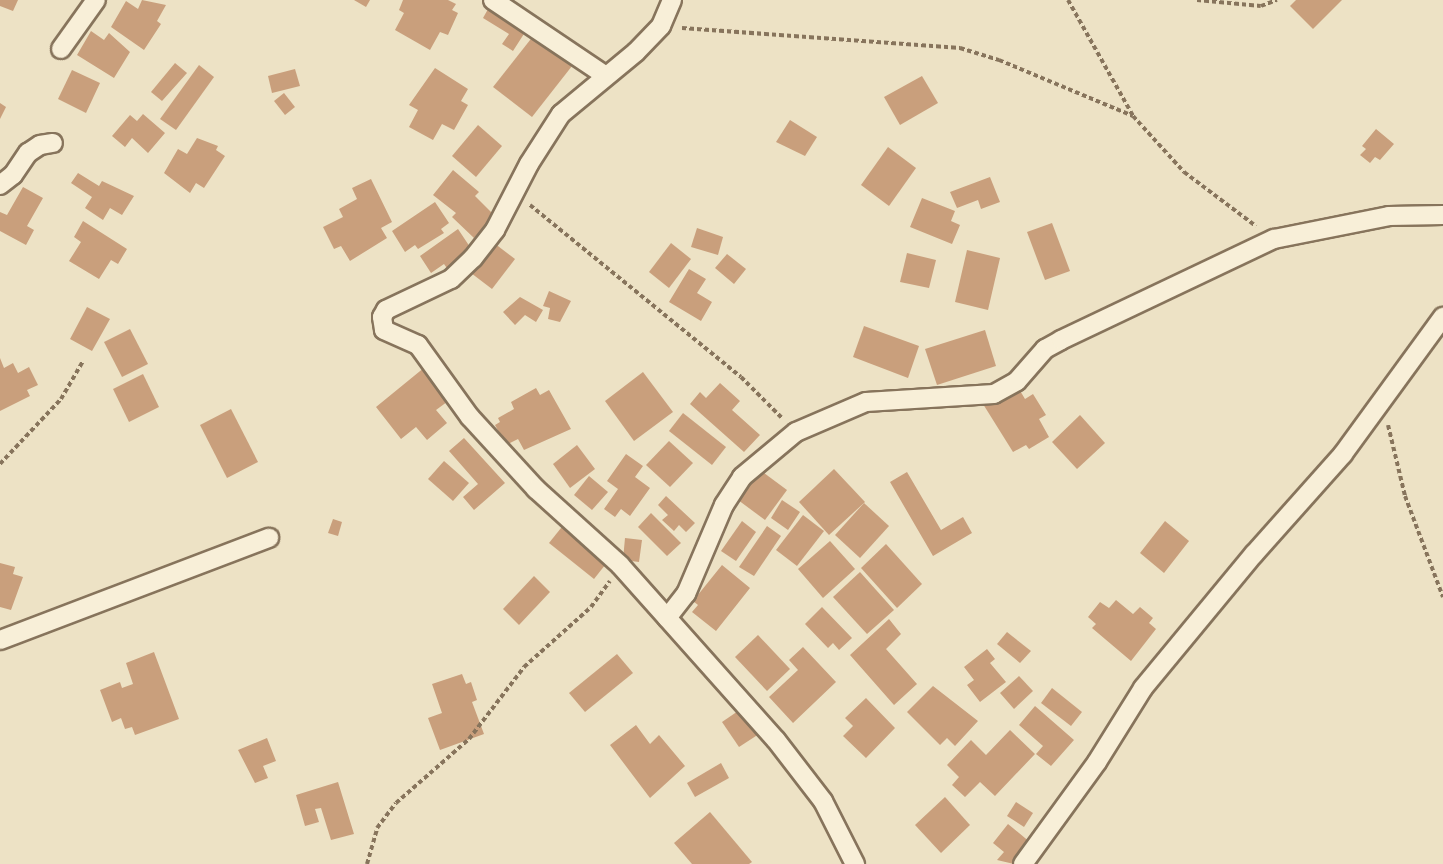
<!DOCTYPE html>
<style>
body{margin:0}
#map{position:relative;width:1443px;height:864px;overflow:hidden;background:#ede2c5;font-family:Lora,serif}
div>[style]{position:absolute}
.building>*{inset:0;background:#c99f7c}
.path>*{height:4px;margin-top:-2px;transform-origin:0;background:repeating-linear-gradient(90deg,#87745c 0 4.5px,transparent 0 7.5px)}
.roads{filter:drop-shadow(2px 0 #87745c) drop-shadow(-2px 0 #87745c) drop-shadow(0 2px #87745c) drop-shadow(0 -2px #87745c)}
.street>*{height:18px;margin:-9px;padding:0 9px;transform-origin:9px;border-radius:9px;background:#f8efd8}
span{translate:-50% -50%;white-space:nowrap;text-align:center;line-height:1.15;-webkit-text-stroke:5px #f4ecd4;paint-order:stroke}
</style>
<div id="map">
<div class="building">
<div style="clip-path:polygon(0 0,18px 0,13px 11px,0 6px)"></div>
<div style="clip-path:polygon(142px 0,166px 5px,157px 21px,161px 24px,144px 50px,111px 27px,126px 1px,138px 9px)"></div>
<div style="clip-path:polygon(354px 0,370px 0,366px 7px)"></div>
<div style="clip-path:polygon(403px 0,448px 0,456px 4px,452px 10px,458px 13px,448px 35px,440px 32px,430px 50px,395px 30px,404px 13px,399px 10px)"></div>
<div style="clip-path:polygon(1296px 0,1342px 0,1313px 29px,1290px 6px)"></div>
<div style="clip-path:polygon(492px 2px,529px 26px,513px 51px,502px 44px,509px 34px,483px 18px)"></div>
<div style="clip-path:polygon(91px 31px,104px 40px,109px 33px,130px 52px,114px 78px,77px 55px)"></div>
<div style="clip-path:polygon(534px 35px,572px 66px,532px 117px,493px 87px)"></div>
<div style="clip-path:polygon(175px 63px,187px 73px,162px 101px,151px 92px)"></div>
<div style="clip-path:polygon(199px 65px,214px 77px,176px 130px,160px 119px)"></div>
<div style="clip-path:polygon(435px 68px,468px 89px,461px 101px,468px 105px,454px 130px,442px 124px,433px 140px,409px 127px,418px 110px,409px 105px)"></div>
<div style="clip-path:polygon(295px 69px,300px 86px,272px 93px,268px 76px)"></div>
<div style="clip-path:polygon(72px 70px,100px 83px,86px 113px,58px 99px)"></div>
<div style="clip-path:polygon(922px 76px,938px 103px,900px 125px,884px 97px)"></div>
<div style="clip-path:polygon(284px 93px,295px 107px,285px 115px,274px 101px)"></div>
<div style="clip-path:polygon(0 103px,6px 107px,0 119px)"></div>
<div style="clip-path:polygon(143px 114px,165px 133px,148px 153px,132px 138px,125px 147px,112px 136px,130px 115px,137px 121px)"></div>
<div style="clip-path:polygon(790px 120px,817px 137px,805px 156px,776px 142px)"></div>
<div style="clip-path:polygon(478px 125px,502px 146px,476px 177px,452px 156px)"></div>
<div style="clip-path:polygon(1376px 129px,1394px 144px,1380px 160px,1375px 157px,1370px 163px,1360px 155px,1366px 149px,1362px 146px)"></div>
<div style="clip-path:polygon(197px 138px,218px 146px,216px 150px,225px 156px,204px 188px,196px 183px,190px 193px,164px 173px,178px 149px,187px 154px)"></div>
<div style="clip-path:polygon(888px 147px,916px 168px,889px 206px,861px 185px)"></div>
<div style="clip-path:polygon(453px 170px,479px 192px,475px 196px,495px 216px,474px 238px,452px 217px,456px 213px,433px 195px)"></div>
<div style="clip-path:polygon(78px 173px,99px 186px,102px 181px,134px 196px,122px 215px,110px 208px,103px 220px,85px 208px,92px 197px,71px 183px)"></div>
<div style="clip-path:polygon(990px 177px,1000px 202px,981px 209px,978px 200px,957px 208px,950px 192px)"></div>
<div style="clip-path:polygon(371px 179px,392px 222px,381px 228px,387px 238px,350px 261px,341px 246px,334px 249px,323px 227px,343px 217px,339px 209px,357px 199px,352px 188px)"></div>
<div style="clip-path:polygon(23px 187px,43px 198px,27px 226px,34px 230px,26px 245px,0 231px,0 212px,7px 215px)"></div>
<div style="clip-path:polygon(922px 198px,955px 211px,951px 221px,960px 225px,952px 244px,910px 227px)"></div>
<div style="clip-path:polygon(435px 202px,449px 223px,441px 229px,444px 233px,418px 249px,415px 245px,405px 252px,392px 231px)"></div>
<div style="clip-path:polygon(83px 221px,127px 249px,118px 264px,111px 260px,99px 279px,69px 261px,81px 242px,74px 237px)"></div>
<div style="clip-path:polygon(1052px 223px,1070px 271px,1045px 280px,1027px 232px)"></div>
<div style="clip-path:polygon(697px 228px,723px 237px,718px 255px,691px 247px)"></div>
<div style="clip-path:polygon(458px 229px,474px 253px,449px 271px,444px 264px,431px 273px,420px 256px)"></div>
<div style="clip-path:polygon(494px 243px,515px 259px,492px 289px,471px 273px)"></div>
<div style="clip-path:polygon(671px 243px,691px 259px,669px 288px,649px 272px)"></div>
<div style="clip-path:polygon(967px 250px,1000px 258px,988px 310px,955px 302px)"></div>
<div style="clip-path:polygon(907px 253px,936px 260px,929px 288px,900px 282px)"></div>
<div style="clip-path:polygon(727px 254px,746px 269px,734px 284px,715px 268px)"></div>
<div style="clip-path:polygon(689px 269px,706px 279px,697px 293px,712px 302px,701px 321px,669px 302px)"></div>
<div style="clip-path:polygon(549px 291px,571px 301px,560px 322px,548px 319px,550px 308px,543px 306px)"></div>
<div style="clip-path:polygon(520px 297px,543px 310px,536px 322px,525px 315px,515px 325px,503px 312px)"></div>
<div style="clip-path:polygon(87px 307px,110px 319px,92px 351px,70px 339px)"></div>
<div style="clip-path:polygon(864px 326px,919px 346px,908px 378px,853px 357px)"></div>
<div style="clip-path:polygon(130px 329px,148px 364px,122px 377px,104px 342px)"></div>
<div style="clip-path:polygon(985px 330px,996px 366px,937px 385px,925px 349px)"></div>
<div style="clip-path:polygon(0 358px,4px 368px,13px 363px,18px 373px,29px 367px,38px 385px,27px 390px,30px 396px,0 411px)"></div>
<div style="clip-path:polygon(425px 367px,451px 399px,436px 410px,447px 423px,427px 440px,416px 427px,401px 439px,376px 407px)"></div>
<div style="clip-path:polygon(643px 372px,673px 412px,634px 441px,605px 401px)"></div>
<div style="clip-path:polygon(143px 374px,159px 407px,129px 422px,113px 389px)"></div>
<div style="clip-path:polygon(720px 383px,740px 401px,732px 410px,760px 435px,744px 452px,690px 404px,700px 392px,706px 398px)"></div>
<div style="clip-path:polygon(1016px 384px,1025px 399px,1033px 394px,1046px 415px,1039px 419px,1049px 437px,1029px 449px,1026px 445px,1013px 452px,983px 404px)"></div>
<div style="clip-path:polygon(536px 388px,540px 395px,549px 390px,571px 429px,524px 450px,518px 439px,506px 445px,495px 425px,500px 422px,498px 418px,514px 409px,511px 402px)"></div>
<div style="clip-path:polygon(231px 409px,258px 462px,227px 478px,200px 425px)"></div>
<div style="clip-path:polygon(683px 413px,726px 447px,712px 465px,669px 431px)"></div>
<div style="clip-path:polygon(1080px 415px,1105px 443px,1077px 469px,1052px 442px)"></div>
<div style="clip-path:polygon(464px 438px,505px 483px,474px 510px,463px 497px,478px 484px,449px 451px)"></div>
<div style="clip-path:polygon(669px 441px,693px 463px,670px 487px,646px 465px)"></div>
<div style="clip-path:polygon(577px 445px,595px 469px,570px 488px,553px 464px)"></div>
<div style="clip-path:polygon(626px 454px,643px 466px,635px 477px,650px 488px,630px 516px,621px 509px,615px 517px,604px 509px,618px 489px,607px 481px)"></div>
<div style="clip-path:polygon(444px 461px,469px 483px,453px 501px,428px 479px)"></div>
<div style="clip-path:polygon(756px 467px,787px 490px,765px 520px,734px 497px)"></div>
<div style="clip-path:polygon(834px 469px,865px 502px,829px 535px,799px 502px)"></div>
<div style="clip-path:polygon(907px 472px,941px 530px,963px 517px,972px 533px,933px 556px,890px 482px)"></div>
<div style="clip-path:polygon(589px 476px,608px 492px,592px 510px,574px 495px)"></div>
<div style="clip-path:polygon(666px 496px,695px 523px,686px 532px,679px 525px,674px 531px,662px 520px,668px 515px,658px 505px)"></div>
<div style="clip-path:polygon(782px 500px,800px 512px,788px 530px,771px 518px)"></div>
<div style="clip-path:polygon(864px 503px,889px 526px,860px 558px,835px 535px)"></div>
<div style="clip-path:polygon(651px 513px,681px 543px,667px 556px,638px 527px)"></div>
<div style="clip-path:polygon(803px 515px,824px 531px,797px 566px,776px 550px)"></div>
<div style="clip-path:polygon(333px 519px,342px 522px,338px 536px,328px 533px)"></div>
<div style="clip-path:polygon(742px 521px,756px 532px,736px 561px,721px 551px)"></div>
<div style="clip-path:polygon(1165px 521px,1189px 541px,1164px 573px,1140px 553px)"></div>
<div style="clip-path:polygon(565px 523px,609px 560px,594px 579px,549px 543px)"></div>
<div style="clip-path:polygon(767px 526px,781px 536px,754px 576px,739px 567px)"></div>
<div style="clip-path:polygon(625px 538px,642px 540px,639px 562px,623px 560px)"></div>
<div style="clip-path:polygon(830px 541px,855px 569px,823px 598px,798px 569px)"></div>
<div style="clip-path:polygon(886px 544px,922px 584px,897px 608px,861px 568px)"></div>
<div style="clip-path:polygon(0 563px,15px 567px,13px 574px,23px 577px,11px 610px,0 607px)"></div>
<div style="clip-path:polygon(722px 565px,750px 588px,716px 631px,692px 612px,698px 605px,693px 601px)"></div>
<div style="clip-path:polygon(860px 572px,894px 610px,867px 634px,833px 597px)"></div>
<div style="clip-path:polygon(534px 576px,550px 592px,519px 625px,503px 609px)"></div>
<div style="clip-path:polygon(1116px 600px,1133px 614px,1140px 607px,1153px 618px,1149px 623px,1156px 629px,1131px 661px,1092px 628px,1096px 624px,1088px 617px,1100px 602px,1109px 608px)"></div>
<div style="clip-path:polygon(822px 607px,852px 638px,839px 650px,833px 643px,828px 648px,805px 624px)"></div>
<div style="clip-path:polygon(889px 619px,901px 634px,886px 649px,917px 684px,894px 705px,850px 655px)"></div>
<div style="clip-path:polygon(1007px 632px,1031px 651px,1020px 663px,997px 644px)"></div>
<div style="clip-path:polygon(758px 635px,790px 669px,767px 691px,735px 657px)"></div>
<div style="clip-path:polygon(803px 647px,836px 682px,793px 723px,769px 697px,798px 670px,789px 660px)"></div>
<div style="clip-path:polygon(987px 649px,995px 659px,990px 663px,1006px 682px,980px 702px,967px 685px,974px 680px,964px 667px)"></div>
<div style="clip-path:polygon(154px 652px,179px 719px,135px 735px,132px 727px,125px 729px,121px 718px,112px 722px,100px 690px,120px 682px,122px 688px,133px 684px,126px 663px)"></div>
<div style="clip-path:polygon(617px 654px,633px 673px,585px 712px,569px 693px)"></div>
<div style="clip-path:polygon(462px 674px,466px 684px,471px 682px,477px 700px,472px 702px,484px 734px,440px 750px,428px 718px,442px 713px,432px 684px)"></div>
<div style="clip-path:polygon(1019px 676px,1033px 691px,1014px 709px,1000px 693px)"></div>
<div style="clip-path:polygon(933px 686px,978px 721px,955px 746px,947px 738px,940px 745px,907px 712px)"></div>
<div style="clip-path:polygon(1052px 688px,1082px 712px,1071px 726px,1041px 703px)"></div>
<div style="clip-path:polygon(866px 698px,895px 728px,866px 758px,843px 736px,853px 726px,845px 718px)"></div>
<div style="clip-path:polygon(1035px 706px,1074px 740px,1051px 766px,1036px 754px,1043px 746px,1019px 725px)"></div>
<div style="clip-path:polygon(741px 709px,759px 734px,739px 747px,722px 722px)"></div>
<div style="clip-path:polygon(636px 725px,650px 744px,659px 735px,685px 766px,650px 798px,610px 745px)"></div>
<div style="clip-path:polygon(1010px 730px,1035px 754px,995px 796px,980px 782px,965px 797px,952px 785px,959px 777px,947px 765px,971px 740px,986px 755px)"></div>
<div style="clip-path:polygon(267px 738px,276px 761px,263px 766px,268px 778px,255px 783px,238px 750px)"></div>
<div style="clip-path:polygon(721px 763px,729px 778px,695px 797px,687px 783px)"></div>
<div style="clip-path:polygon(338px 782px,354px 834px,331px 840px,321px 808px,315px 809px,319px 822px,305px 826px,296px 795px)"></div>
<div style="clip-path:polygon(945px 797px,970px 825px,941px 853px,915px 825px)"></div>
<div style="clip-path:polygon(1016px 802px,1033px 813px,1024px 827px,1007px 816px)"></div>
<div style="clip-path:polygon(710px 812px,752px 862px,749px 864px,692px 864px,674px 843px)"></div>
<div style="clip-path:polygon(1008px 824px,1031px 843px,1014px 864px,997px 860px,1004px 852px,993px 843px)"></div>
</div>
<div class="path">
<div style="left:1068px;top:0;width:133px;rotate:60.7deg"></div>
<div style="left:1133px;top:116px;width:76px;rotate:47.7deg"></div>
<div style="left:1184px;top:172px;width:90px;rotate:36.9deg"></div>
<div style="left:1197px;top:0;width:64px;rotate:5.4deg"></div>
<div style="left:1261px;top:6px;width:17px;rotate:-21deg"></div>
<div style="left:682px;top:28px;width:279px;rotate:4.1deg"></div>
<div style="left:960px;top:48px;width:41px;rotate:17.1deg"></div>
<div style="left:999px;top:60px;width:145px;rotate:22.7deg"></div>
<div style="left:530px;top:205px;width:272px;rotate:39.2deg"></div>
<div style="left:741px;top:377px;width:59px;rotate:45deg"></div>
<div style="left:1388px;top:425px;width:73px;rotate:76.5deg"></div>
<div style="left:1405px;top:496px;width:108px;rotate:69.4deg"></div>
<div style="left:0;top:464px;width:89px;rotate:-46.8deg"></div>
<div style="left:61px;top:399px;width:44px;rotate:-59.9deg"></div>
<div style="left:367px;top:864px;width:37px;rotate:-74deg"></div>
<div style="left:377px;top:828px;width:31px;rotate:-53deg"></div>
<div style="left:396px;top:803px;width:97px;rotate:-41.2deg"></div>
<div style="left:469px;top:739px;width:91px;rotate:-52.6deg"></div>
<div style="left:524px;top:667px;width:90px;rotate:-41.8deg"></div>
<div style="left:591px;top:607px;width:32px;rotate:-54deg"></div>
</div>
<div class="roads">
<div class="street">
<div style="left:493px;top:0;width:136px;rotate:33.9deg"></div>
<div style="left:672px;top:0;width:28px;rotate:113deg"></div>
<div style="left:661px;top:26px;width:36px;rotate:134deg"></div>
<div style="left:636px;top:52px;width:97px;rotate:140.4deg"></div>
<div style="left:561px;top:114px;width:59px;rotate:122.6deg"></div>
<div style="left:529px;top:164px;width:74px;rotate:117.3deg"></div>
<div style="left:495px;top:230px;width:36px;rotate:128deg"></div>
<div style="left:473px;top:258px;width:30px;rotate:136deg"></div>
<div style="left:451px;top:279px;width:72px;rotate:154.5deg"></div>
<div style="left:386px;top:310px;width:8px;rotate:120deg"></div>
<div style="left:382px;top:317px;width:13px;rotate:81deg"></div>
<div style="left:384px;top:330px;width:37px;rotate:24deg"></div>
<div style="left:418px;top:345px;width:89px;rotate:54.2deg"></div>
<div style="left:470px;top:417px;width:98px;rotate:47.5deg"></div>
<div style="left:536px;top:489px;width:113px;rotate:42.1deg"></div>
<div style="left:620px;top:565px;width:234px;rotate:48.3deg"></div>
<div style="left:776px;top:740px;width:77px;rotate:52.4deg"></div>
<div style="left:823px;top:801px;width:71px;rotate:63.1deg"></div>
<div style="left:61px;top:49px;width:60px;rotate:-54.5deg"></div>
<div style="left:0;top:185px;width:16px;rotate:-38deg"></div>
<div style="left:13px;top:175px;width:27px;rotate:-56deg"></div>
<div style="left:28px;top:153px;width:14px;rotate:-34deg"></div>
<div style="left:40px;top:145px;width:13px;rotate:-9deg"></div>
<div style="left:667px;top:618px;width:31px;rotate:-52deg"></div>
<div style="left:686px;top:594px;width:97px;rotate:-66.9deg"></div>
<div style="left:724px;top:505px;width:33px;rotate:-57deg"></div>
<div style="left:742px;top:477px;width:70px;rotate:-39.8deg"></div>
<div style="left:796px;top:432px;width:76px;rotate:-23.2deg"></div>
<div style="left:866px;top:402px;width:128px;rotate:-3.6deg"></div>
<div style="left:994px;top:394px;width:26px;rotate:-29deg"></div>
<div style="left:1017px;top:381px;width:43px;rotate:-48.8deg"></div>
<div style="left:1045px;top:349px;width:18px;rotate:-29deg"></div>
<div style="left:1061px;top:340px;width:236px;rotate:-25.4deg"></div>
<div style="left:1274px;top:239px;width:117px;rotate:-11.3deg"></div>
<div style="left:1389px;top:216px;width:54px;rotate:-1.1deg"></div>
<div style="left:0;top:640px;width:288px;rotate:-20.8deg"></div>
<div style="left:1023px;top:864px;width:126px;rotate:-54deg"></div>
<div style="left:1097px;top:762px;width:87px;rotate:-58.1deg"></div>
<div style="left:1143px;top:688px;width:174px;rotate:-50.4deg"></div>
<div style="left:1254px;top:554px;width:134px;rotate:-48.3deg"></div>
<div style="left:1343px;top:454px;width:170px;rotate:-53.9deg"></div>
</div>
</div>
</div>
